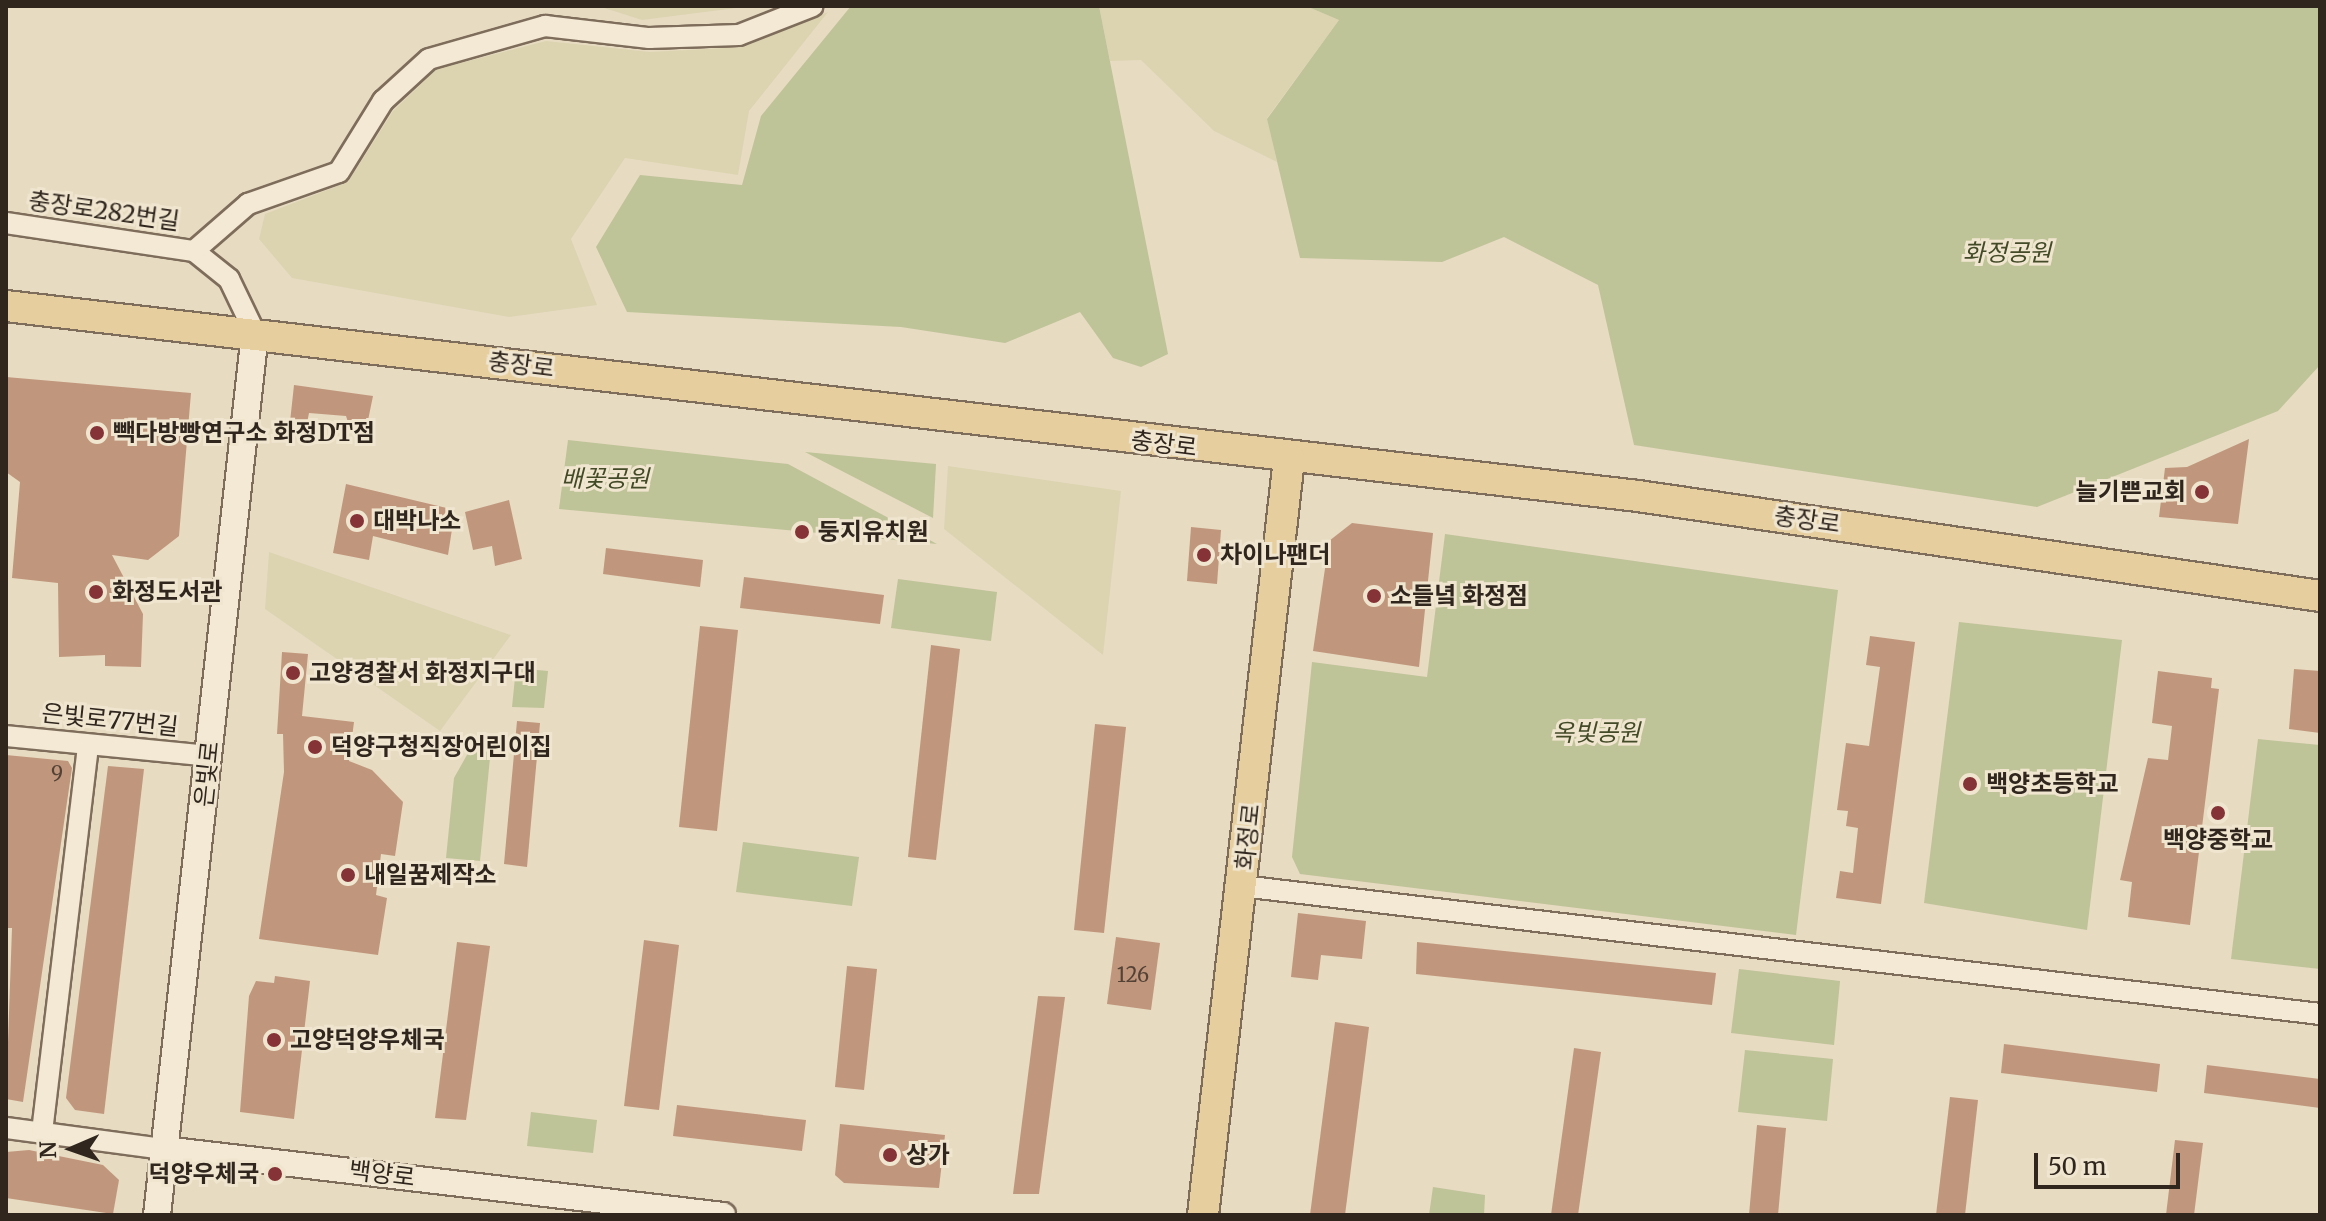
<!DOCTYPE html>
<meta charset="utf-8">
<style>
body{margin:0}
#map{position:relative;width:2326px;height:1221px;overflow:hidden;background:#e7dbc2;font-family:Merriweather,"Noto Sans KR",serif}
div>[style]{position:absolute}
.farmland>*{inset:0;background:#dcd4b0}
.green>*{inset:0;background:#bfc398}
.building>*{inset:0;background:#c0977c}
.roads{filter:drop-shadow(2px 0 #7e6d5b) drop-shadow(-2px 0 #7e6d5b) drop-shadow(0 2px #7e6d5b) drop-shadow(0 -2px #7e6d5b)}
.minor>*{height:20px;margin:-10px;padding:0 10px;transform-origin:10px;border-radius:10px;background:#f3e9d4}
.tertiary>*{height:24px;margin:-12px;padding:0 12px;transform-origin:12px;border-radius:12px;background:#f3e9d4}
.secondary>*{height:26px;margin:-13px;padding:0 13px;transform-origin:13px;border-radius:13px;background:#f3e9d4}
.primary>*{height:30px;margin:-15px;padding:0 15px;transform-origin:15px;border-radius:15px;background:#e6ce9e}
.dots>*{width:22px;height:22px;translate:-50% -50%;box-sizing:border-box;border:4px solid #f0e6d0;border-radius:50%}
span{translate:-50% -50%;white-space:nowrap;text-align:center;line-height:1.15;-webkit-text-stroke:6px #f0e6d0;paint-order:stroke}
.number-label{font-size:20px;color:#544236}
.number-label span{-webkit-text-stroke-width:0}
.street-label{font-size:24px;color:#30261e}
.park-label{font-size:24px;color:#424a27;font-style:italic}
.poi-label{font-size:24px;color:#30261e;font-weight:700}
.left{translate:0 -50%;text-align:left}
.right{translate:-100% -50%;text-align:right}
.frame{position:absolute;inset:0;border:8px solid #30261e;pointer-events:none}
.north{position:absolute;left:32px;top:1109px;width:80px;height:80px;-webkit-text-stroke:6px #f0e6d0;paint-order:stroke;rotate:268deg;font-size:22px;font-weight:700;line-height:32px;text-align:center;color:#30261e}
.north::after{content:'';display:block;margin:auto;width:28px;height:36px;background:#30261e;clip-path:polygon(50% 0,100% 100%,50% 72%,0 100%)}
.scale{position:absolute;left:2034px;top:1153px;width:146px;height:36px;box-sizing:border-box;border:4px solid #30261e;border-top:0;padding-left:10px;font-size:24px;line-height:28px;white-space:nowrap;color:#30261e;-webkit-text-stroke:6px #f0e6d0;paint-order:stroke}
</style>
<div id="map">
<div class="farmland">
<div style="clip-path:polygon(598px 6px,752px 6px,642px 20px)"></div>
<div style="clip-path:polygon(1099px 6px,1306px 6px,1339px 20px,1267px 118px,1277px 162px,1214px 131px,1141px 60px,1110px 61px)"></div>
<div style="clip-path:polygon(828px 12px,749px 111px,738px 175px,625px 158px,571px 239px,597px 305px,509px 317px,292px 278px,259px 239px,265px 214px,348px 182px,393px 111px,437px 69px,546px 41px,650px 52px,743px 47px)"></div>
<div style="clip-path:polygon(948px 466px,1121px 491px,1103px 655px,944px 529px)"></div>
<div style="clip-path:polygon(269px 552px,511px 635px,440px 731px,265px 609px)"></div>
</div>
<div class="green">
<div style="clip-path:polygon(851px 6px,1099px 6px,1168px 354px,1141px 367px,1113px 358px,1080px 312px,1005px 343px,901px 327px,627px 312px,596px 247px,640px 175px,742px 185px,761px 116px)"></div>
<div style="clip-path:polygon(1306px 6px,2320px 6px,2320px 365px,2278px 411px,2037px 507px,1634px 445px,1598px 285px,1504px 237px,1442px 262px,1300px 258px,1267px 119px,1339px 20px)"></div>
<div style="clip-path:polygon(568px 440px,788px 464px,937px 544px,559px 509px)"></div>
<div style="clip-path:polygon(805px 452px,936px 464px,933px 518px)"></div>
<div style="clip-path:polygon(1445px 534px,1838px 590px,1796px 935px,1300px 874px,1292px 857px,1312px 662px,1427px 677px)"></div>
<div style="clip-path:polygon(898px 579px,997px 592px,991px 641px,891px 628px)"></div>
<div style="clip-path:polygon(1959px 622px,2122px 640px,2087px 930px,1924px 903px)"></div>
<div style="clip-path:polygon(516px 668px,548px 671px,544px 708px,512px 707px)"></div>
<div style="clip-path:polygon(2258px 739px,2320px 745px,2320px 969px,2231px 959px)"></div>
<div style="clip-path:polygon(472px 746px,491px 747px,480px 861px,446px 858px,454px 778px)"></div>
<div style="clip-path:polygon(743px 842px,859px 857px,852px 906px,736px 892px)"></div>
<div style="clip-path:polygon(1739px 969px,1840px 981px,1834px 1045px,1731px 1033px)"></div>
<div style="clip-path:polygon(1745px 1050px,1833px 1059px,1827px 1121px,1738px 1112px)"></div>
<div style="clip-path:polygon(531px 1112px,597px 1120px,593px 1153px,527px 1146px)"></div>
<div style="clip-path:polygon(1433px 1187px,1485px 1195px,1484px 1215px,1429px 1215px)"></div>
</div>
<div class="building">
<div style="clip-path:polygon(6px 377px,191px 393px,179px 536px,148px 560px,112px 555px,143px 614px,141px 667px,105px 666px,105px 655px,59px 657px,58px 583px,12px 578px,20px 482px,6px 472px)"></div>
<div style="clip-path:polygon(294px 385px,373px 396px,366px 430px,350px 428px,346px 416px,309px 413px,307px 423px,290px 422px)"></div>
<div style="clip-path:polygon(2249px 439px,2238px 524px,2159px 517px,2165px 468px,2187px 467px)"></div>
<div style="clip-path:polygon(346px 484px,455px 510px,448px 555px,373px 536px,369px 560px,333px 553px)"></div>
<div style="clip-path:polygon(509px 500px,522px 559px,495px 566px,492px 546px,473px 550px,465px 512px)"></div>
<div style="clip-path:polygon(1352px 523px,1433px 533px,1419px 667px,1313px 651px,1329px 541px)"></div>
<div style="clip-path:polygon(1191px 527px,1221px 530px,1217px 584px,1187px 581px)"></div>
<div style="clip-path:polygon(606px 548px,703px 560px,700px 587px,603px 574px)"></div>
<div style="clip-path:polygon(744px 577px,884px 595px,880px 624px,740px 608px)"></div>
<div style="clip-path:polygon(700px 626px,738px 630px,717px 831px,679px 827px)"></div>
<div style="clip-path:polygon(1870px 636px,1915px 642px,1881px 904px,1836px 898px,1840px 871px,1853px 873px,1858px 828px,1846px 826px,1848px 811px,1837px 810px,1846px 743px,1869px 746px,1880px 667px,1866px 665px)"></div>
<div style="clip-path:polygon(931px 645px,960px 649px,936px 860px,908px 857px)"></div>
<div style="clip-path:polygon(282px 652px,308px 654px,302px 716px,354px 722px,349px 761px,372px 770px,403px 802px,395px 856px,381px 854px,376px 895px,387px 898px,378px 955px,259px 939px,284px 772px,283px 734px,277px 734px)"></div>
<div style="clip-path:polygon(2294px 669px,2320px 671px,2320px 733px,2289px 729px)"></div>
<div style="clip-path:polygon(2158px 671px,2212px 678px,2211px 688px,2219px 689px,2190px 925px,2128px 917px,2132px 882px,2120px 880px,2148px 758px,2168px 760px,2172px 726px,2152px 723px)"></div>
<div style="clip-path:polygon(517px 721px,540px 723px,527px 867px,504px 864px)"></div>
<div style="clip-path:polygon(1095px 724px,1126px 727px,1104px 933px,1074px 930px)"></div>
<div style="clip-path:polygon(6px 755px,68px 761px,72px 768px,23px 1102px,6px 1099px,12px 928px,6px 928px)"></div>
<div style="clip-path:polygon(108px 766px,144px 769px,104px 1114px,75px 1110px,66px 1098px)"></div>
<div style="clip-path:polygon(1298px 913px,1366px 921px,1362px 959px,1321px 955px,1318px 980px,1291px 977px)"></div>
<div style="clip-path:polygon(1116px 937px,1160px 943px,1151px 1010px,1107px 1004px)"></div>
<div style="clip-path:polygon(644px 940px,679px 945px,659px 1110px,624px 1106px)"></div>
<div style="clip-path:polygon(457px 942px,490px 946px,466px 1120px,435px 1118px)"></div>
<div style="clip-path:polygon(1417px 942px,1716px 973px,1712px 1005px,1416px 974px)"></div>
<div style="clip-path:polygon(847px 966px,877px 969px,864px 1090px,835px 1087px)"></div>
<div style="clip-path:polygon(275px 976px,310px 981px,294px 1119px,240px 1112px,249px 996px,256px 981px,274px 983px)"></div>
<div style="clip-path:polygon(1038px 996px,1065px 997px,1039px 1194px,1013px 1194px)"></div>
<div style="clip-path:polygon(1335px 1022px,1369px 1027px,1345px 1215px,1310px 1215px)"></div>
<div style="clip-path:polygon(2004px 1044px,2160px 1064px,2157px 1092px,2001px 1073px)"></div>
<div style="clip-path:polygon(1574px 1048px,1601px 1052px,1578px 1215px,1551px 1215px)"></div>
<div style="clip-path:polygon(2207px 1065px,2320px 1079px,2320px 1108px,2204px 1093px)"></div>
<div style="clip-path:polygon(1950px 1097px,1978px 1100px,1965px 1215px,1936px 1215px)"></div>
<div style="clip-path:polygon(677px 1105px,806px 1120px,802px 1151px,673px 1136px)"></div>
<div style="clip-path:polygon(840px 1124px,945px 1135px,939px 1188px,844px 1183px,835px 1175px)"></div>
<div style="clip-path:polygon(1757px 1125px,1786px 1128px,1778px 1215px,1749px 1215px)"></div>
<div style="clip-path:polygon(2175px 1140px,2203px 1143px,2194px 1215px,2166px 1215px)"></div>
<div style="clip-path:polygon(29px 1150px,103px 1165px,119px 1180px,113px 1214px,6px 1198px,6px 1152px)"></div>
</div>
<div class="roads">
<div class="minor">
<div style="left:6px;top:223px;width:190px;rotate:8.5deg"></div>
<div style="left:194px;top:251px;width:45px;rotate:38.7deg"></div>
<div style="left:229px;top:279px;width:60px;rotate:64.3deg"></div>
<div style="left:194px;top:251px;width:72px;rotate:-41deg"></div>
<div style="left:248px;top:204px;width:96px;rotate:-19.4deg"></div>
<div style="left:339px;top:172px;width:84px;rotate:-58.2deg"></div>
<div style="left:383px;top:101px;width:62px;rotate:-42.4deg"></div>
<div style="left:429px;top:59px;width:121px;rotate:-15.9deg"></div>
<div style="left:545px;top:26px;width:105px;rotate:6.6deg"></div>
<div style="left:649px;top:38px;width:90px;rotate:-1.9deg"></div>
<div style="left:739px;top:35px;width:79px;rotate:-21.4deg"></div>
<div style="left:6px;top:736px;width:204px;rotate:5.6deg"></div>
<div style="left:1242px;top:886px;width:1086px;rotate:6.77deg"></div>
<div style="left:6px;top:1128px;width:159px;rotate:7.6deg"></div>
<div style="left:42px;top:1132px;width:390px;rotate:-83.2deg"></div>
</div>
<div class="tertiary">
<div style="left:164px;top:1149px;width:563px;rotate:6.73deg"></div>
</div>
<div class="secondary">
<div style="left:157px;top:1215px;width:887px;rotate:-83.66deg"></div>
</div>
<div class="primary">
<div style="left:6px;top:306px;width:1643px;rotate:6.64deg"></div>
<div style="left:1638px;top:496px;width:689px;rotate:8.34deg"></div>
<div style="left:1203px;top:1215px;width:761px;rotate:-83.51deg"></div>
</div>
</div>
<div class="dots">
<div style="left:97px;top:433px;background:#853336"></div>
<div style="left:2202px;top:492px;background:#853336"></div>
<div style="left:357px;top:521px;background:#853336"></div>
<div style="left:802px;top:532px;background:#853336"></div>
<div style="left:1204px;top:555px;background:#853336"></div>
<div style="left:96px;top:592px;background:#853336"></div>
<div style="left:1374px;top:596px;background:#853336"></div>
<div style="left:293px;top:673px;background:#853336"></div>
<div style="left:315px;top:747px;background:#853336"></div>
<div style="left:1970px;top:784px;background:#853336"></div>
<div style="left:2218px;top:813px;background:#853336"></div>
<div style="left:348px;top:875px;background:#853336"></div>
<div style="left:274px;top:1040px;background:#853336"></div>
<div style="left:890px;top:1155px;background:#853336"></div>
<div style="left:275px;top:1174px;background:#853336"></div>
</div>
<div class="number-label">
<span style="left:57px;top:773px">9</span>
<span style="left:1133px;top:974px">126</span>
</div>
<div class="street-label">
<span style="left:104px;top:211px;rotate:8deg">충장로282번길</span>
<span style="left:521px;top:365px;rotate:7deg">충장로</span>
<span style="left:1164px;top:444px;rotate:7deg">충장로</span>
<span style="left:1807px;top:520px;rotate:8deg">충장로</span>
<span style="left:110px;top:720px;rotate:6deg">은빛로77번길</span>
<span style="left:207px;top:774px;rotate:-84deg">은빛로</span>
<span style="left:1248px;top:837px;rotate:-84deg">화정로</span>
<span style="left:382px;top:1174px;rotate:7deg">백양로</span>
</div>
<div class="park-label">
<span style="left:2007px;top:253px">화정공원</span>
<span style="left:605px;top:479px">배꽃공원</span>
<span style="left:1596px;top:733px">옥빛공원</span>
</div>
<div class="poi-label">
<span class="left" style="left:113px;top:433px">빽다방빵연구소 화정DT점</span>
<span class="right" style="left:2186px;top:492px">늘기쁜교회</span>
<span class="left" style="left:373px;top:521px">대박나소</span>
<span class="left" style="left:818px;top:532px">둥지유치원</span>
<span class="left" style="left:1220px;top:555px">차이나팬더</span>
<span class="left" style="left:112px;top:592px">화정도서관</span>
<span class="left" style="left:1390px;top:596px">소들녘 화정점</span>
<span class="left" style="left:309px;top:673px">고양경찰서 화정지구대</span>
<span class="left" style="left:331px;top:747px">덕양구청직장어린이집</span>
<span class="left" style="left:1986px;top:784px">백양초등학교</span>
<span style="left:2218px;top:840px">백양중학교</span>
<span class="left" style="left:364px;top:875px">내일꿈제작소</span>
<span class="left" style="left:290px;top:1040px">고양덕양우체국</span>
<span class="left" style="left:906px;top:1155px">상가</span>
<span class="right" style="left:259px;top:1174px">덕양우체국</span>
</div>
<div class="frame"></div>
<div class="north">N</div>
<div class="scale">50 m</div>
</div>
